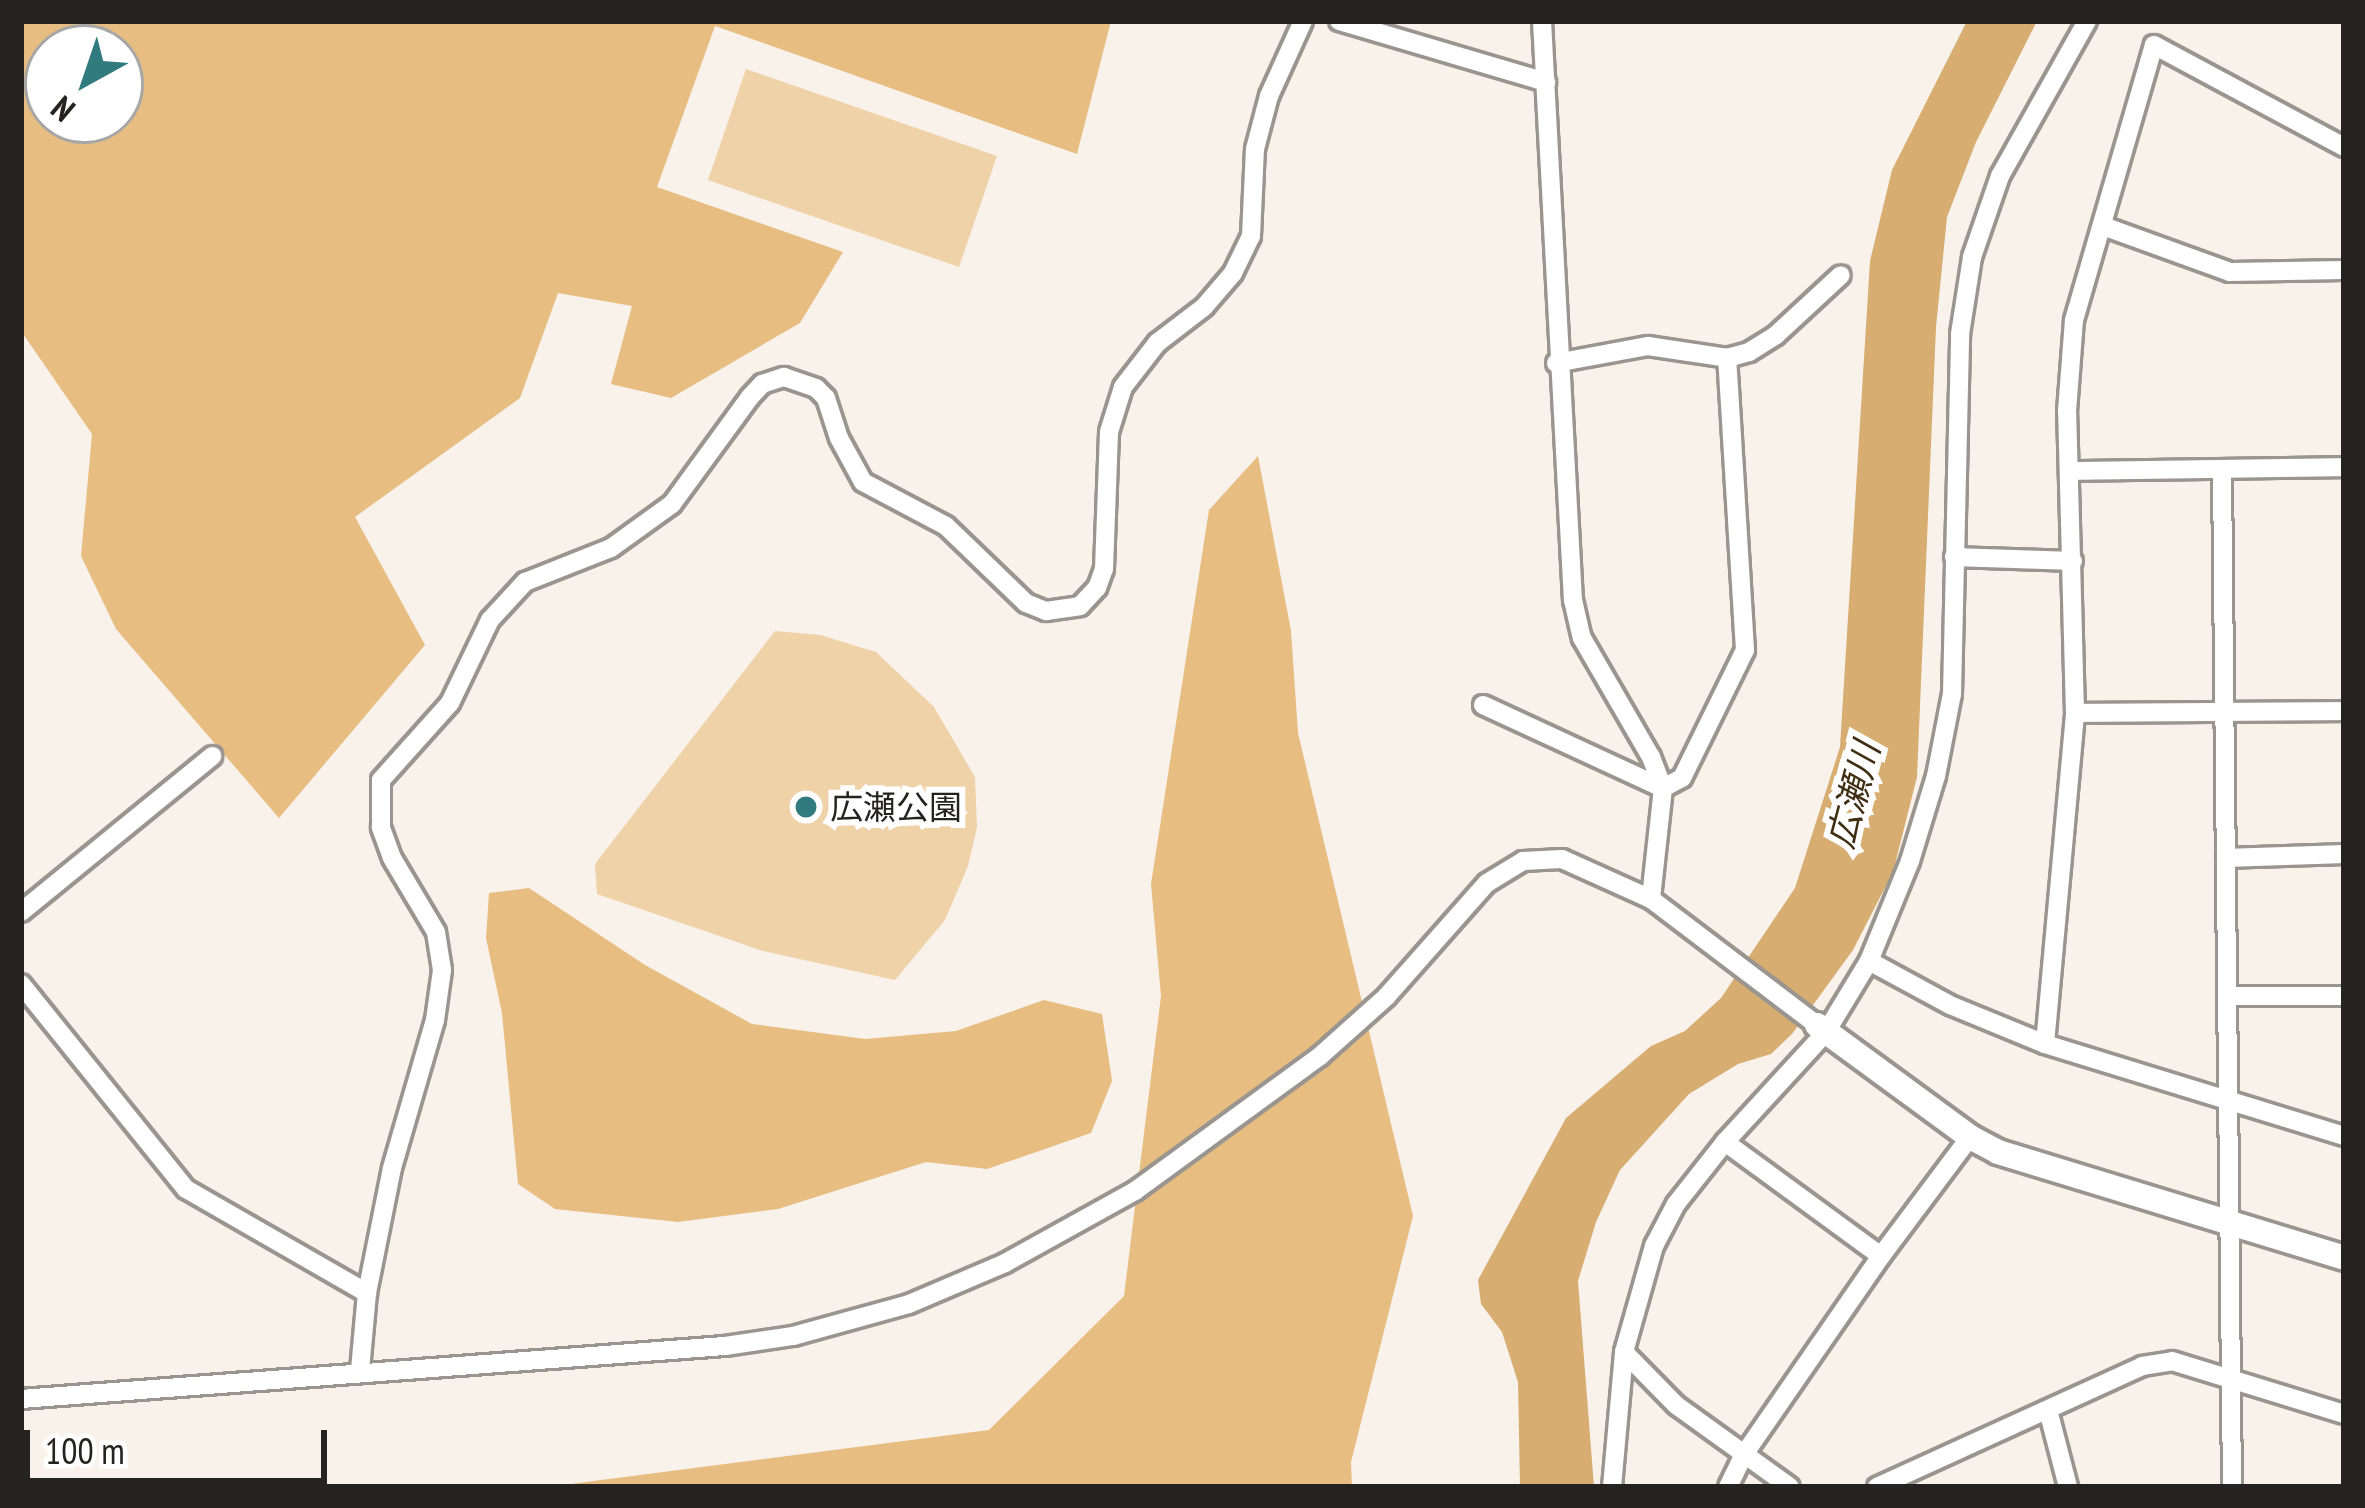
<!DOCTYPE html>
<meta charset="utf-8">
<style>
body{margin:0}
#map{position:relative;width:2365px;height:1508px;overflow:hidden;background:#f8f2eb;font-family:"PT Sans Narrow","Noto Sans JP",sans-serif}
div>[style]{position:absolute}
.green>*{inset:0;background:#f0d2a8}
.forest>*{inset:0;background:#e7bd81}
.water>*{inset:0;background:#d7ad71}
.roads{filter:drop-shadow(3px 0 #9a958e) drop-shadow(-3px 0 #9a958e) drop-shadow(0 3px #9a958e) drop-shadow(0 -3px #9a958e)}
.minor>*{height:18px;margin:-9px;padding:0 9px;transform-origin:9px;border-radius:9px;background:#fff}
.tertiary>*{height:24px;margin:-12px;padding:0 12px;transform-origin:12px;border-radius:12px;background:#fff}
.dots>*{width:33px;height:33px;translate:-50% -50%;box-sizing:border-box;border:6px solid #fff;border-radius:50%}
span{translate:-50% -50%;white-space:nowrap;text-align:center;line-height:1.15;-webkit-text-stroke:12px #fff;paint-order:stroke}
.poi-label{font-size:33px;color:#252321}
.left{translate:0 -50%;text-align:left}
.water-label{font-size:36px;color:#402e13;font-style:italic}
.frame{position:absolute;inset:0;border:24px solid #252321;pointer-events:none}
.north{position:absolute;left:24px;top:24px;width:120px;height:120px;box-sizing:border-box;background:#fff;border:3px solid #a8a7a6;border-radius:50%;rotate:220deg;font-size:33px;font-weight:700;line-height:48px;text-align:center;color:#252321}
.north::after{content:'';display:block;margin:auto;width:42px;height:54px;background:#317a7e;clip-path:polygon(50% 0,100% 100%,50% 72%,0 100%)}
.scale{position:absolute;left:24px;top:1430px;width:303px;height:54px;box-sizing:border-box;border:6px solid #252321;border-top:0;padding-left:15px;font-size:36px;line-height:42px;white-space:nowrap;color:#252321;-webkit-text-stroke:9px #fff;paint-order:stroke}
</style>
<div id="map">
<div class="green">
<div style="clip-path:polygon(746px 69px,997px 156px,959px 267px,708px 180px)"></div>
<div style="clip-path:polygon(775px 631px,820px 635px,876px 652px,934px 707px,975px 777px,977px 827px,968px 866px,945px 920px,895px 980px,763px 951px,597px 894px,595px 864px)"></div>
</div>
<div class="forest">
<div style="clip-path:polygon(evenodd,21px 21px,1111px 21px,1077px 154px,715px 26px,657px 187px,843px 252px,800px 323px,671px 398px,611px 384px,632px 306px,558px 293px,520px 398px,355px 517px,425px 645px,279px 818px,116px 629px,81px 556px,92px 434px,21px 331px,21px 21px,48px 48px,120px 48px,120px 120px,48px 120px,48px 48px)"></div>
<div style="clip-path:polygon(1258px 456px,1291px 631px,1298px 733px,1413px 1216px,1351px 1462px,1352px 1487px,547px 1487px,989px 1430px,1124px 1296px,1161px 996px,1151px 884px,1209px 510px)"></div>
<div style="clip-path:polygon(529px 888px,645px 965px,752px 1024px,865px 1039px,956px 1031px,1044px 1000px,1102px 1014px,1112px 1081px,1091px 1133px,987px 1169px,926px 1162px,778px 1209px,678px 1222px,555px 1209px,518px 1184px,502px 1013px,486px 938px,489px 893px)"></div>
</div>
<div class="water">
<div style="clip-path:polygon(1967px 21px,2037px 21px,1976px 142px,1947px 217px,1936px 327px,1917px 777px,1893px 872px,1853px 950px,1792px 1034px,1771px 1054px,1738px 1064px,1689px 1094px,1620px 1170px,1596px 1222px,1578px 1281px,1594px 1487px,1520px 1487px,1518px 1382px,1502px 1332px,1481px 1304px,1478px 1280px,1566px 1118px,1651px 1046px,1685px 1031px,1721px 998px,1795px 888px,1840px 747px,1870px 261px,1892px 170px)"></div>
</div>
<div class="roads">
<div class="minor">
<div style="left:1339px;top:21px;width:216px;rotate:16.4deg"></div>
<div style="left:1542px;top:21px;width:580px;rotate:86.94deg"></div>
<div style="left:1573px;top:600px;width:39px;rotate:77deg"></div>
<div style="left:1582px;top:638px;width:138px;rotate:59.9deg"></div>
<div style="left:1651px;top:757px;width:33px;rotate:69deg"></div>
<div style="left:1663px;top:788px;width:112px;rotate:96.2deg"></div>
<div style="left:2103px;top:226px;width:135px;rotate:19.9deg"></div>
<div style="left:2230px;top:272px;width:114px;rotate:-1deg"></div>
<div style="left:1556px;top:363px;width:94px;rotate:-10.5deg"></div>
<div style="left:1648px;top:346px;width:80px;rotate:8.6deg"></div>
<div style="left:1727px;top:358px;width:23px;rotate:-15deg"></div>
<div style="left:1749px;top:352px;width:32px;rotate:-32deg"></div>
<div style="left:1776px;top:335px;width:88px;rotate:-42.7deg"></div>
<div style="left:2222px;top:469px;width:1018px;rotate:89.44deg"></div>
<div style="left:2072px;top:471px;width:272px;rotate:-0.8deg"></div>
<div style="left:1954px;top:557px;width:119px;rotate:1.9deg"></div>
<div style="left:1483px;top:705px;width:198px;rotate:24.8deg"></div>
<div style="left:2075px;top:713px;width:269px;rotate:-0.4deg"></div>
<div style="left:1663px;top:788px;width:21px;rotate:-28deg"></div>
<div style="left:1682px;top:778px;width:143px;rotate:-63.8deg"></div>
<div style="left:1745px;top:650px;width:293px;rotate:-93.5deg"></div>
<div style="left:2226px;top:858px;width:118px;rotate:-1.9deg"></div>
<div style="left:21px;top:912px;width:247px;rotate:-39.2deg"></div>
<div style="left:1869px;top:961px;width:92px;rotate:28.5deg"></div>
<div style="left:1950px;top:1005px;width:103px;rotate:22.3deg"></div>
<div style="left:2045px;top:1044px;width:313px;rotate:17.1deg"></div>
<div style="left:21px;top:984px;width:263px;rotate:51.2deg"></div>
<div style="left:186px;top:1189px;width:209px;rotate:29.9deg"></div>
<div style="left:2227px;top:996px;width:117px"></div>
<div style="left:2045px;top:1044px;width:332px;rotate:-84.8deg"></div>
<div style="left:2075px;top:713px;width:302px;rotate:-91.5deg"></div>
<div style="left:2067px;top:411px;width:91px;rotate:-85.6deg"></div>
<div style="left:2074px;top:320px;width:286px;rotate:-73.8deg"></div>
<div style="left:2154px;top:45px;width:216px;rotate:28.2deg"></div>
<div style="left:1725px;top:1142px;width:193px;rotate:36.2deg"></div>
<div style="left:1624px;top:1352px;width:74px;rotate:45.5deg"></div>
<div style="left:1676px;top:1405px;width:140px;rotate:35.7deg"></div>
<div style="left:360px;top:1370px;width:77px;rotate:-84.8deg"></div>
<div style="left:367px;top:1293px;width:127px;rotate:-78.7deg"></div>
<div style="left:392px;top:1168px;width:154px;rotate:-73.8deg"></div>
<div style="left:435px;top:1020px;width:50px;rotate:-82deg"></div>
<div style="left:442px;top:970px;width:38px;rotate:-99deg"></div>
<div style="left:436px;top:932px;width:86px;rotate:-120.7deg"></div>
<div style="left:392px;top:858px;width:33px;rotate:-110deg"></div>
<div style="left:381px;top:827px;width:47px;rotate:-90deg"></div>
<div style="left:381px;top:780px;width:103px;rotate:-48.1deg"></div>
<div style="left:450px;top:703px;width:92px;rotate:-64.3deg"></div>
<div style="left:490px;top:620px;width:52px;rotate:-47.4deg"></div>
<div style="left:525px;top:582px;width:92px;rotate:-21.6deg"></div>
<div style="left:611px;top:548px;width:75px;rotate:-35.8deg"></div>
<div style="left:672px;top:504px;width:132px;rotate:-53.9deg"></div>
<div style="left:750px;top:397px;width:18px;rotate:-47deg"></div>
<div style="left:762px;top:384px;width:23px;rotate:-18deg"></div>
<div style="left:784px;top:377px;width:34px;rotate:19deg"></div>
<div style="left:816px;top:388px;width:14px;rotate:45deg"></div>
<div style="left:826px;top:398px;width:42px;rotate:72deg"></div>
<div style="left:839px;top:438px;width:50px;rotate:61.4deg"></div>
<div style="left:863px;top:482px;width:94px;rotate:27.9deg"></div>
<div style="left:946px;top:526px;width:111px;rotate:43.9deg"></div>
<div style="left:1026px;top:603px;width:22px;rotate:22deg"></div>
<div style="left:1046px;top:611px;width:34px;rotate:-8deg"></div>
<div style="left:1080px;top:606px;width:25px;rotate:-47deg"></div>
<div style="left:1097px;top:588px;width:20px;rotate:-70deg"></div>
<div style="left:1104px;top:569px;width:137px;rotate:-87.9deg"></div>
<div style="left:1109px;top:432px;width:47px;rotate:-72.7deg"></div>
<div style="left:1123px;top:387px;width:56px;rotate:-52.3deg"></div>
<div style="left:1157px;top:343px;width:59px;rotate:-37.5deg"></div>
<div style="left:1204px;top:307px;width:45px;rotate:-49.5deg"></div>
<div style="left:1233px;top:273px;width:41px;rotate:-64.1deg"></div>
<div style="left:1251px;top:236px;width:87px;rotate:-87.4deg"></div>
<div style="left:1255px;top:149px;width:55px;rotate:-75.2deg"></div>
<div style="left:1269px;top:96px;width:82px;rotate:-65.6deg"></div>
<div style="left:21px;top:1399px;width:706px;rotate:-4.31deg"></div>
<div style="left:725px;top:1346px;width:69px;rotate:-8.4deg"></div>
<div style="left:793px;top:1336px;width:120px;rotate:-15.4deg"></div>
<div style="left:909px;top:1304px;width:104px;rotate:-23.1deg"></div>
<div style="left:1005px;top:1263px;width:149px;rotate:-29deg"></div>
<div style="left:1135px;top:1191px;width:229px;rotate:-36.1deg"></div>
<div style="left:1320px;top:1056px;width:89px;rotate:-41.8deg"></div>
<div style="left:1386px;top:997px;width:152px;rotate:-48.5deg"></div>
<div style="left:1487px;top:883px;width:42px;rotate:-31.4deg"></div>
<div style="left:1523px;top:861px;width:39px;rotate:-3deg"></div>
<div style="left:1562px;top:859px;width:98px;rotate:24.2deg"></div>
<div style="left:1651px;top:899px;width:208px;rotate:37.2deg"></div>
<div style="left:2048px;top:1410px;width:80px;rotate:75.4deg"></div>
<div style="left:1612px;top:1487px;width:136px;rotate:-84.9deg"></div>
<div style="left:1624px;top:1352px;width:110px;rotate:-74.2deg"></div>
<div style="left:1654px;top:1246px;width:47px;rotate:-62.4deg"></div>
<div style="left:1676px;top:1204px;width:79px;rotate:-51.7deg"></div>
<div style="left:1725px;top:1142px;width:149px;rotate:-47.4deg"></div>
<div style="left:1826px;top:1032px;width:83px;rotate:-58.8deg"></div>
<div style="left:1869px;top:961px;width:108px;rotate:-67.7deg"></div>
<div style="left:1910px;top:861px;width:89px;rotate:-73deg"></div>
<div style="left:1936px;top:776px;width:84px;rotate:-79deg"></div>
<div style="left:1952px;top:694px;width:360px;rotate:-88.7deg"></div>
<div style="left:1960px;top:334px;width:78px;rotate:-81.1deg"></div>
<div style="left:1972px;top:257px;width:86px;rotate:-70.9deg"></div>
<div style="left:2000px;top:176px;width:178px;rotate:-60.7deg"></div>
<div style="left:1728px;top:1487px;width:34px;rotate:-64deg"></div>
<div style="left:1743px;top:1456px;width:243px;rotate:-55.4deg"></div>
<div style="left:1881px;top:1256px;width:149px;rotate:-53.2deg"></div>
<div style="left:1877px;top:1487px;width:291px;rotate:-24.5deg"></div>
<div style="left:2142px;top:1366px;width:30px;rotate:-9deg"></div>
<div style="left:2172px;top:1361px;width:180px;rotate:17.1deg"></div>
</div>
<div class="tertiary">
<div style="left:1817px;top:1025px;width:190px;rotate:36.2deg"></div>
<div style="left:1970px;top:1137px;width:32px;rotate:28deg"></div>
<div style="left:1998px;top:1152px;width:362px;rotate:17deg"></div>
</div>
</div>
<div class="dots">
<div style="left:806px;top:807px;background:#317a7e"></div>
</div>
<div class="poi-label">
<span class="left" style="left:830px;top:807px">広瀬公園</span>
</div>
<div class="water-label">
<span style="left:1853px;top:795px;rotate:-75deg">広瀬川</span>
</div>
<div class="frame"></div>
<div class="north">N</div>
<div class="scale">100 m</div>
</div>
